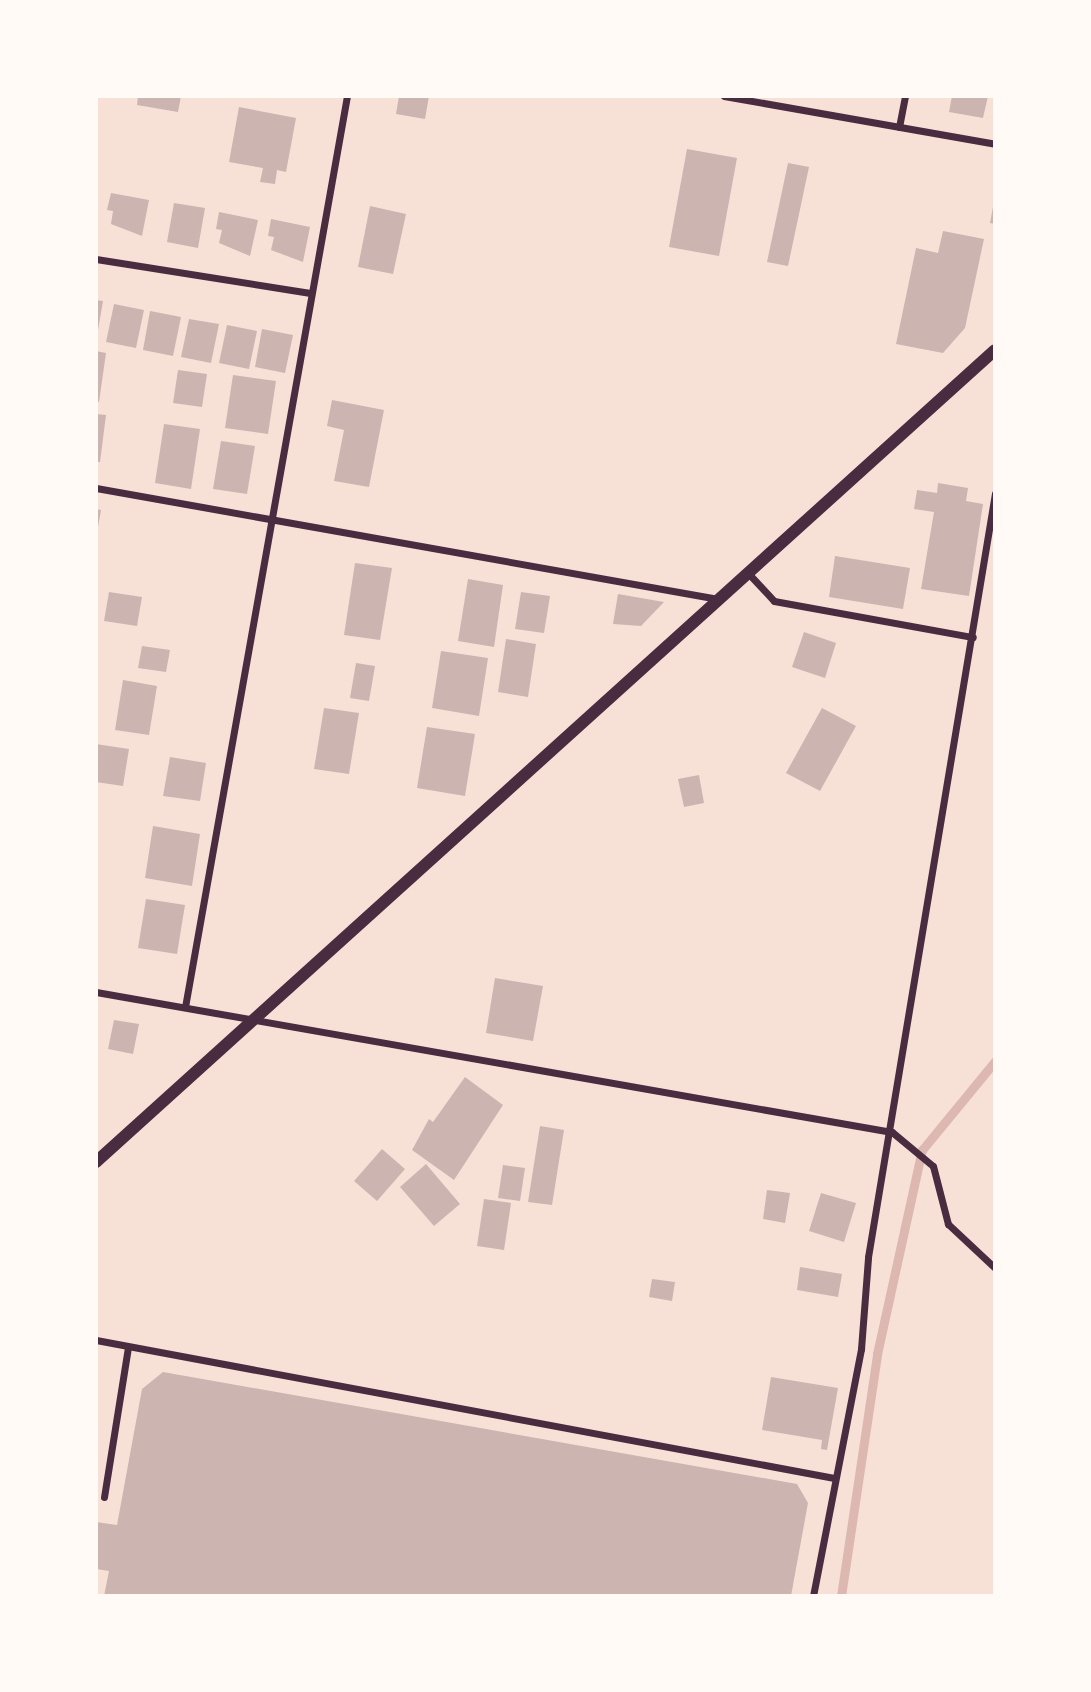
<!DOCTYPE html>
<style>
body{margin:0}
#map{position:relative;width:1091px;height:1692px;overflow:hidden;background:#f7e1d7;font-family:Roboto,sans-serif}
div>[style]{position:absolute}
.stream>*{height:9px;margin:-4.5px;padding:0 4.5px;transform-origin:4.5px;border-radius:4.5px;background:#dcb8b0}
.building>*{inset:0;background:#ccb4b1}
.minor>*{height:7px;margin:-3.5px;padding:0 3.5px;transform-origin:3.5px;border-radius:3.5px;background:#4a2c40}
.tertiary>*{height:12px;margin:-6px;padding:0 6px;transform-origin:6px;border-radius:6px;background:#4a2c40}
span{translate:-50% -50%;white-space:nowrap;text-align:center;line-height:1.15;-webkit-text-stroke:5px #fffaf5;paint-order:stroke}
.frame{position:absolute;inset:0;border:98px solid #fffaf5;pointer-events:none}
</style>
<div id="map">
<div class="stream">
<div style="left:841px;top:1596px;width:245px;rotate:-81.5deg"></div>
<div style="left:877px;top:1354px;width:209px;rotate:-77.6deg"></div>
<div style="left:922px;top:1150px;width:115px;rotate:-50.6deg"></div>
</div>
<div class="building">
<div style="clip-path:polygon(138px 96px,181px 96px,178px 112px,137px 105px)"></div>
<div style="clip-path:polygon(399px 96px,429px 96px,425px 119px,396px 114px)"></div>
<div style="clip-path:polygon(952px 96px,988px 96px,983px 118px,949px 112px)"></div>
<div style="clip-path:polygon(239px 107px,296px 118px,286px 172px,277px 170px,275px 184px,260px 182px,263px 168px,229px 162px)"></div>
<div style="clip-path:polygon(687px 149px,737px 158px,719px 256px,669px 247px)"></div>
<div style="clip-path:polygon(788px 163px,809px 167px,788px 266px,767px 262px)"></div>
<div style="clip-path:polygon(111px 193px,149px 200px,142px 236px,111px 224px,113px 211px,107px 210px)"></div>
<div style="clip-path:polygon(174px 203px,205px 208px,198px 248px,167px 242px)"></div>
<div style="clip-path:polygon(370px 206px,406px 214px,393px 274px,358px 267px)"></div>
<div style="clip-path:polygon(993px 207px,995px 207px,995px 224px,990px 223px)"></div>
<div style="clip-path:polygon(219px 212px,258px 220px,250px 256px,219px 243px,222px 230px,216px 229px)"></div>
<div style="clip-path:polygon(271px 219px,310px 227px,303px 262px,271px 250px,274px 237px,268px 236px)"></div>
<div style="clip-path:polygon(943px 231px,984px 239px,965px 328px,943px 353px,896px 344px,916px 248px,938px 253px)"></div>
<div style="clip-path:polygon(96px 300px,103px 301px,98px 330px,96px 330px)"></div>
<div style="clip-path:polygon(114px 304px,144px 310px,136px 348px,106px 342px)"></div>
<div style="clip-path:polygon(150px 311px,181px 317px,173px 356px,143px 350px)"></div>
<div style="clip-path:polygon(189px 319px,219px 324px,211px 363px,181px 357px)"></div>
<div style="clip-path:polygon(227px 325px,257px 331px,249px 369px,219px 363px)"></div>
<div style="clip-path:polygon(262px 329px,293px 335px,285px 373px,255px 367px)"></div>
<div style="clip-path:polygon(96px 351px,106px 353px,99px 402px,96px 401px)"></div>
<div style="clip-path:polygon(178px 370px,207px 374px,202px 407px,173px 403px)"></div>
<div style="clip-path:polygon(233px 375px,276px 381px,268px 434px,225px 428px)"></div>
<div style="clip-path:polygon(332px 400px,384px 410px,369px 487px,334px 481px,344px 430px,327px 426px)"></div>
<div style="clip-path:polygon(96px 414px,106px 415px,100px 462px,96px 462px)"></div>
<div style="clip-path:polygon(164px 424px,200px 429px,191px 489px,155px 483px)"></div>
<div style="clip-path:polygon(221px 441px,255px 446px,247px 494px,213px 489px)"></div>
<div style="clip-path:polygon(938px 483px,968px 488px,966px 501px,983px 504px,969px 596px,921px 589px,934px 512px,914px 509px,917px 490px,937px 493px)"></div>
<div style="clip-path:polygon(96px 509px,101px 510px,98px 527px,96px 527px)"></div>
<div style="clip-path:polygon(835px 556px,910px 568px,903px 609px,829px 597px)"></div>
<div style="clip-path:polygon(355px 563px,392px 568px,380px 640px,344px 635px)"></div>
<div style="clip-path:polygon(468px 579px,503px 585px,494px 647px,458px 641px)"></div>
<div style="clip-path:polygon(109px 592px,142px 597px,137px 626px,104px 621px)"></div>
<div style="clip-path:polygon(521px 592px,550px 596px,544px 633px,515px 629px)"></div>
<div style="clip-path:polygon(618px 594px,664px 602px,641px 626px,613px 624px)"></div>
<div style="clip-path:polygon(804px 632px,836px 643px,825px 678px,792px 667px)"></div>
<div style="clip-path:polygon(506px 639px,536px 644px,528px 697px,498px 692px)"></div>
<div style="clip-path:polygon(142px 646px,170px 650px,166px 672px,138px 668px)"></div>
<div style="clip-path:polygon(441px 651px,488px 658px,479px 716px,432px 708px)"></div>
<div style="clip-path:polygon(356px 663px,375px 666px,369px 701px,350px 698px)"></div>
<div style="clip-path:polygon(123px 680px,157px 686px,149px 735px,115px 730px)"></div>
<div style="clip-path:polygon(324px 708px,359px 713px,349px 774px,314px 769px)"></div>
<div style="clip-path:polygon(822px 708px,856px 726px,820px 791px,786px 773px)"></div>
<div style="clip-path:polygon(427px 727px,475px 734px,465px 796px,417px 788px)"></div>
<div style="clip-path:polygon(96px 744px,129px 749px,123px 786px,96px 782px)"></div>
<div style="clip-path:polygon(170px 757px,206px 763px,200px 801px,163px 796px)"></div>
<div style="clip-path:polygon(699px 775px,704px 803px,684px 807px,678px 779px)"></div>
<div style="clip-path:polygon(153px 826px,200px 834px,192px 886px,145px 878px)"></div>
<div style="clip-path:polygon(146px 899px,185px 905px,177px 954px,138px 948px)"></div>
<div style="clip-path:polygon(495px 978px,543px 986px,533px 1041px,486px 1033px)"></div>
<div style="clip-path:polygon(114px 1020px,139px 1024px,133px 1054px,108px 1049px)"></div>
<div style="clip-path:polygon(465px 1077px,503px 1105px,454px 1180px,412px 1150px,429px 1119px,433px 1122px)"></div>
<div style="clip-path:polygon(540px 1126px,564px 1130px,552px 1205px,528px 1202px)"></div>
<div style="clip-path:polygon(382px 1149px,405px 1169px,377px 1201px,354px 1181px)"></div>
<div style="clip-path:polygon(426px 1164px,460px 1204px,434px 1226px,400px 1187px)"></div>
<div style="clip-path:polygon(503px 1165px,525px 1168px,520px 1201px,498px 1198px)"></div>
<div style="clip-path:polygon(767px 1190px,790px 1193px,785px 1223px,763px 1219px)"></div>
<div style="clip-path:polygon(821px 1193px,856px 1203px,844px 1242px,809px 1231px)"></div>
<div style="clip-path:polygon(484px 1199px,511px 1203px,504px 1250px,477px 1246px)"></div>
<div style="clip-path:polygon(800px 1267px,842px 1274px,838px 1297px,797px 1290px)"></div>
<div style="clip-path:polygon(652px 1279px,675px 1282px,672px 1301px,649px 1297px)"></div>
<div style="clip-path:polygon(163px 1372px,797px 1484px,808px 1503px,791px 1596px,104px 1596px,109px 1571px,96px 1569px,96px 1522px,117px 1525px,142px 1389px)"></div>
<div style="clip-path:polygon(771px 1377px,838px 1388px,827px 1450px,821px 1449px,822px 1440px,762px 1430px)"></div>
</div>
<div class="minor">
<div style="left:724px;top:96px;width:275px;rotate:10deg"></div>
<div style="left:899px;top:127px;width:32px;rotate:-79deg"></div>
<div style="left:96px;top:259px;width:217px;rotate:9deg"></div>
<div style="left:96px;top:488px;width:632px;rotate:10.12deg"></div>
<div style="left:748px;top:573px;width:38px;rotate:47deg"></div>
<div style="left:774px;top:601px;width:202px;rotate:10.3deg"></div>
<div style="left:96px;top:992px;width:808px;rotate:9.98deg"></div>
<div style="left:892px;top:1132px;width:53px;rotate:39.7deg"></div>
<div style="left:933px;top:1166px;width:60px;rotate:75.5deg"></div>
<div style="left:948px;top:1224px;width:64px;rotate:43.1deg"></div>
<div style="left:185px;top:1007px;width:925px;rotate:-79.92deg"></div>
<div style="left:96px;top:1340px;width:751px;rotate:10.59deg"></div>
<div style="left:104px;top:1497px;width:152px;rotate:-80.9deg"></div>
<div style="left:813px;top:1596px;width:252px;rotate:-79deg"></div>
<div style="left:861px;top:1349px;width:92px;rotate:-85.6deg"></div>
<div style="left:868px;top:1257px;width:774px;rotate:-80.56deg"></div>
</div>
<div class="tertiary">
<div style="left:96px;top:1162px;width:1211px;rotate:-42.09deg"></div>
</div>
<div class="frame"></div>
</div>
